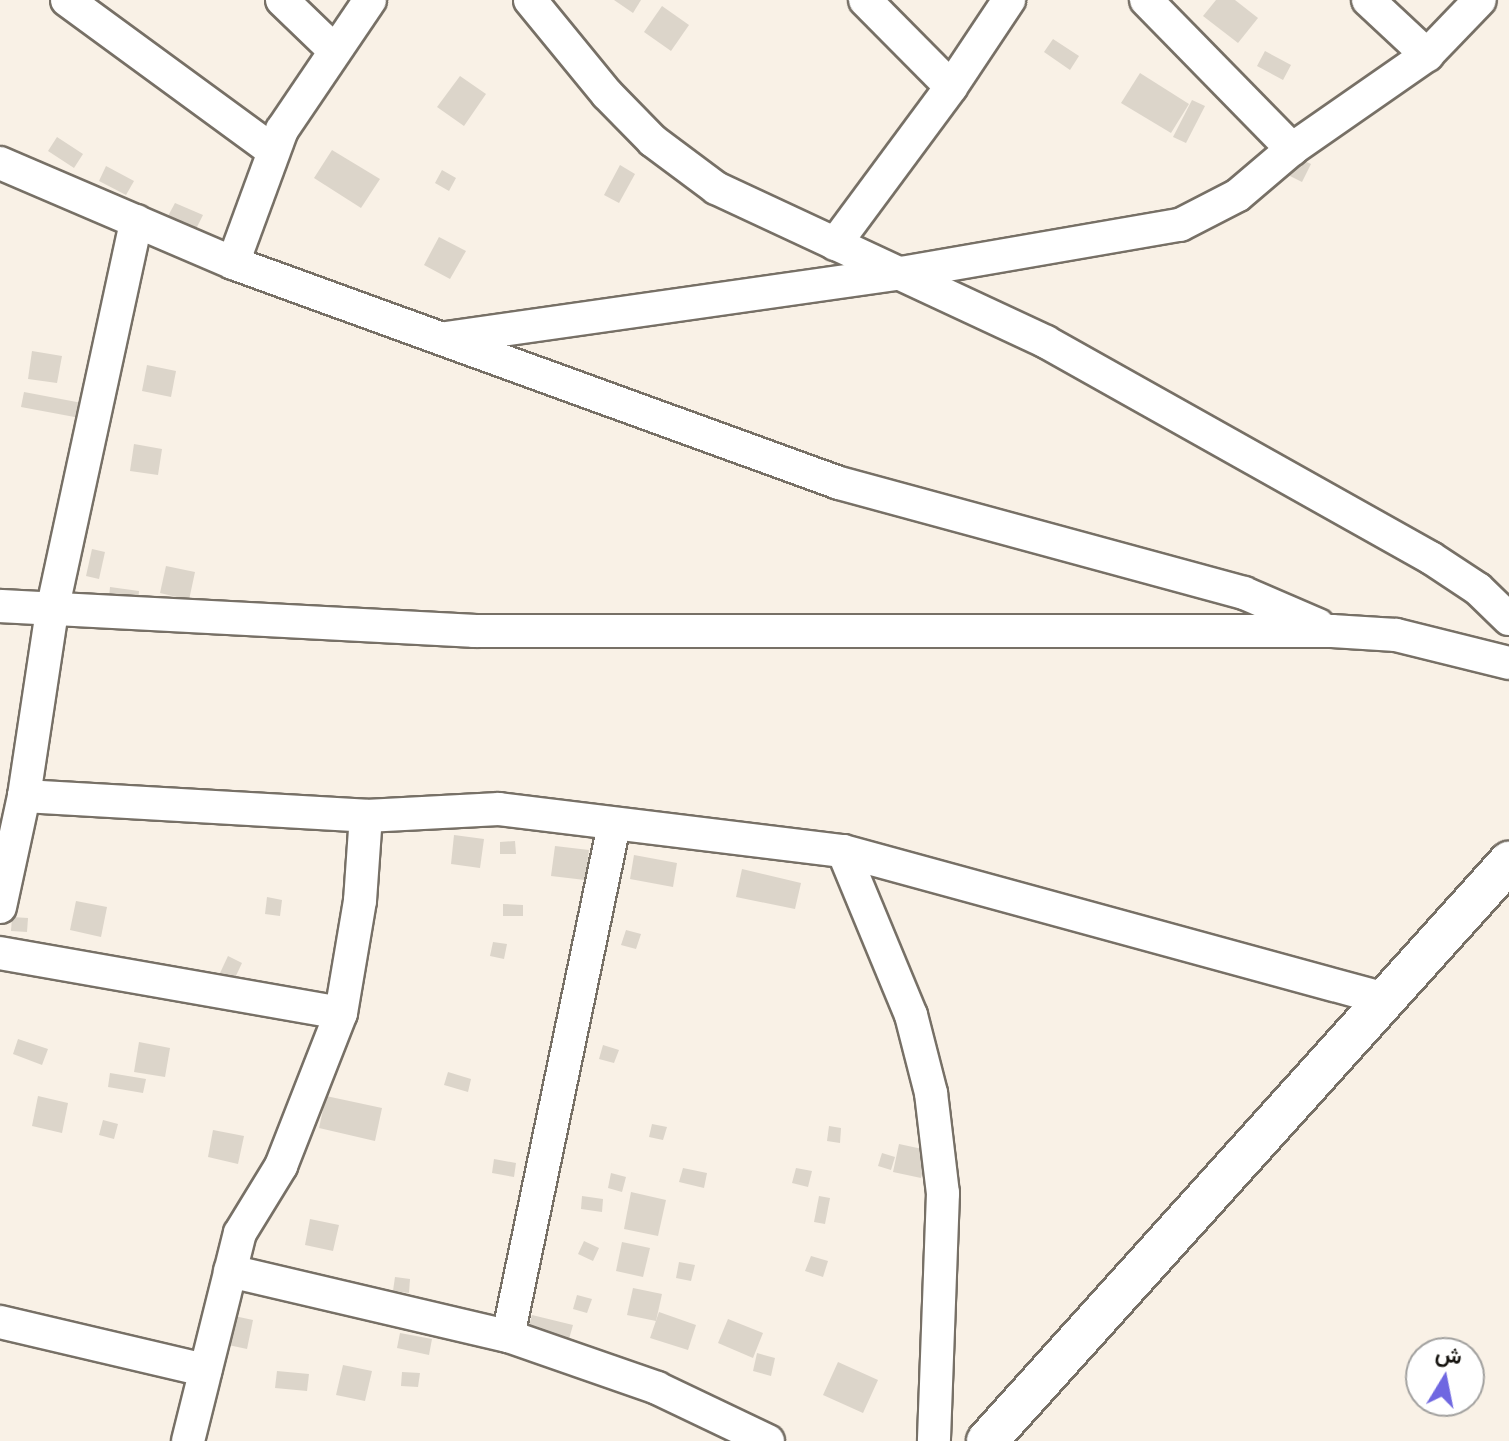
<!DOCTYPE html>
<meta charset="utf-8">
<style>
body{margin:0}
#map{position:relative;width:1509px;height:1441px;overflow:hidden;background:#f9f1e6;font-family:"DM Sans",Vazirmatn,sans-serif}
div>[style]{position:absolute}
.building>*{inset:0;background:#dcd5ca}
.roads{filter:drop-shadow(2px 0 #777066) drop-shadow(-2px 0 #777066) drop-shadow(0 2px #777066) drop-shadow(0 -2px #777066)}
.minor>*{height:32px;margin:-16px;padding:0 16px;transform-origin:16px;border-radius:16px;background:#fff}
.major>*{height:40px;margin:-20px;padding:0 20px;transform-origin:20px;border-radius:20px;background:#fff}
span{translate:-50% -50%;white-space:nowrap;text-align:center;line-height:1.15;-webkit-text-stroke:6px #fff;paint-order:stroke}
.north{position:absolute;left:1405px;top:1337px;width:80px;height:80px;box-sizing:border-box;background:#fff;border:2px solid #a2a19f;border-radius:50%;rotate:10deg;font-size:22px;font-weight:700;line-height:32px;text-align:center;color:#161410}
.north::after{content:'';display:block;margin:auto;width:28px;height:36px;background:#6f67e1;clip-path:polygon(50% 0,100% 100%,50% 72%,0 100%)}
</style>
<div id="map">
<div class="building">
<div style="clip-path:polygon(614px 0,641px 0,633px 13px)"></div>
<div style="clip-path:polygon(1216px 0,1235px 0,1258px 18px,1238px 43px,1203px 16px)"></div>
<div style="clip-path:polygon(662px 6px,689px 25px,671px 51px,644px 32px)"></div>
<div style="clip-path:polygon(1053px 39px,1079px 56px,1070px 70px,1044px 52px)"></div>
<div style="clip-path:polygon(1265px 51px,1291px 65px,1283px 80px,1257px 66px)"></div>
<div style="clip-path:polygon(1140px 73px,1189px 104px,1171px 133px,1121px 103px)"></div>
<div style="clip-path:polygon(460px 76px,486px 94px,464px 126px,437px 107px)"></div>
<div style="clip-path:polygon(1192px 100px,1205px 106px,1186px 143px,1173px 137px)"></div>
<div style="clip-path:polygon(57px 137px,83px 154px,74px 168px,48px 151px)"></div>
<div style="clip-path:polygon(332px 150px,380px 179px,361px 208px,314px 178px)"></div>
<div style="clip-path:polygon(1294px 156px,1311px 164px,1302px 182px,1286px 174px)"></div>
<div style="clip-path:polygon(620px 165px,635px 174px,619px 203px,604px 195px)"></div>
<div style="clip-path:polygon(106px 166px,134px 181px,126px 195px,99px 181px)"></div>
<div style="clip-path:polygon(442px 170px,456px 178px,449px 191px,435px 183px)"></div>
<div style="clip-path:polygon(175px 203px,203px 215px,196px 229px,168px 216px)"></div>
<div style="clip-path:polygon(439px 237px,466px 251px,450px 279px,424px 265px)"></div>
<div style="clip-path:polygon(32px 351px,62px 356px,57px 383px,28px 379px)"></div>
<div style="clip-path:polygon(147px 365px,176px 371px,171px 397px,142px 391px)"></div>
<div style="clip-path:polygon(24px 392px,82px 403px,80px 418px,21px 407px)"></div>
<div style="clip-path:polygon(134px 444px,162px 449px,158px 475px,130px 471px)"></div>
<div style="clip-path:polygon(92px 549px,105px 552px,99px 579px,86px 576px)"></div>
<div style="clip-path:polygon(166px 566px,195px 572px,189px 600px,160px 593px)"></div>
<div style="clip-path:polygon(110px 587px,139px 591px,138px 602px,109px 598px)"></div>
<div style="clip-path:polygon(454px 835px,484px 839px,480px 868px,451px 864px)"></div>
<div style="clip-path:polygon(515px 841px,516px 854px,500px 854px,500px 842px)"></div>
<div style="clip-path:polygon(555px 846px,589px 850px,585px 880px,551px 876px)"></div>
<div style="clip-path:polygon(634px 855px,677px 863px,673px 887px,630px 879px)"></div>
<div style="clip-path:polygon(742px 869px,801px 883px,795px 909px,736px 897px)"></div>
<div style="clip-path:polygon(267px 897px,282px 900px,280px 916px,265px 914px)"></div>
<div style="clip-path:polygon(76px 901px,107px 907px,101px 937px,70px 930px)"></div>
<div style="clip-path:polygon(503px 904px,523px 905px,523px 916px,503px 916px)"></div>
<div style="clip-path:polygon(12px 917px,28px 918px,27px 932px,11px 931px)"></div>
<div style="clip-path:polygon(626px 930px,641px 934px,636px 949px,621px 945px)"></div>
<div style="clip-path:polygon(493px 942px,507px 944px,504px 959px,490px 956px)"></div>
<div style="clip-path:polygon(228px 956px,242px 963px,234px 980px,220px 973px)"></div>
<div style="clip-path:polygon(18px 1039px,48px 1049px,42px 1065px,13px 1054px)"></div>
<div style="clip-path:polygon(139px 1042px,170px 1048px,165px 1077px,134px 1072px)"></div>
<div style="clip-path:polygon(603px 1045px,619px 1050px,614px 1063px,599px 1059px)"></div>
<div style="clip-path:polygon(448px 1072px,471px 1079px,468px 1092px,444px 1085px)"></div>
<div style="clip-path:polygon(110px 1073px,146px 1079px,143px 1093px,108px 1087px)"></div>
<div style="clip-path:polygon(38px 1096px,68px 1103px,62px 1133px,32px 1126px)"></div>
<div style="clip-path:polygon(326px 1096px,382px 1108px,375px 1141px,319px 1128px)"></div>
<div style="clip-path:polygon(103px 1120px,118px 1124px,114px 1139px,99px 1135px)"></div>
<div style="clip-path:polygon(652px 1124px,667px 1127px,663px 1140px,649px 1137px)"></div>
<div style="clip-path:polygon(829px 1126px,841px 1128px,840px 1143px,827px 1141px)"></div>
<div style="clip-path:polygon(213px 1130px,244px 1136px,238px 1164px,208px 1157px)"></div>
<div style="clip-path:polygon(899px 1144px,927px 1150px,921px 1178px,893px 1172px)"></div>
<div style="clip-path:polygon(882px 1153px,895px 1157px,891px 1170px,878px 1166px)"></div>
<div style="clip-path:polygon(494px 1159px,516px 1163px,514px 1177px,492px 1173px)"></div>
<div style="clip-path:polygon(683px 1168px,707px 1173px,704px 1188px,679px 1182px)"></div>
<div style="clip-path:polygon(796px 1168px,812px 1171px,808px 1187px,792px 1183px)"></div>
<div style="clip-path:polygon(611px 1173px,626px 1177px,622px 1192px,608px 1188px)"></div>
<div style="clip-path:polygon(631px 1192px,666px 1200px,658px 1236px,624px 1229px)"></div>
<div style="clip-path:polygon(582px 1196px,603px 1199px,602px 1212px,581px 1209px)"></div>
<div style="clip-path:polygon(819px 1196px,830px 1198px,825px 1224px,814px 1222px)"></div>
<div style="clip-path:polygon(310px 1219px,339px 1225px,333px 1251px,305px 1245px)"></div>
<div style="clip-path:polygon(584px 1241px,599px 1248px,593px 1261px,578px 1254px)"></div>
<div style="clip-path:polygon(622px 1242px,650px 1248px,643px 1277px,616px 1271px)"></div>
<div style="clip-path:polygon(811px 1256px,828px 1261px,823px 1277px,805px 1271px)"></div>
<div style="clip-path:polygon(679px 1262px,695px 1265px,691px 1281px,676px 1278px)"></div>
<div style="clip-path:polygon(395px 1277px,410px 1279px,409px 1293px,393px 1291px)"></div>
<div style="clip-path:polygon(633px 1288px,662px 1294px,656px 1321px,627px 1315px)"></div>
<div style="clip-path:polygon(577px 1295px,592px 1299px,587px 1313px,573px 1309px)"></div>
<div style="clip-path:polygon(659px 1312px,696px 1325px,688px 1350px,650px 1338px)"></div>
<div style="clip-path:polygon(225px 1314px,253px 1320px,247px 1349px,219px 1343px)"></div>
<div style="clip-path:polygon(532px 1315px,573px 1325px,569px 1339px,528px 1329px)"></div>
<div style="clip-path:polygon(728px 1319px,763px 1333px,753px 1358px,718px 1343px)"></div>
<div style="clip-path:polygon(400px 1333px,432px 1339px,429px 1355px,397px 1348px)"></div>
<div style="clip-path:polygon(757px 1353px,775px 1358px,771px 1376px,753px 1371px)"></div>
<div style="clip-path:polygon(838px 1362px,878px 1380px,863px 1413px,823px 1395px)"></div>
<div style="clip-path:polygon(343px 1365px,372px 1371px,365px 1401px,336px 1395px)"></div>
<div style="clip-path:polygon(277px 1371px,309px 1374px,307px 1391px,275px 1388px)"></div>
<div style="clip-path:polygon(402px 1372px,420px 1373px,418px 1387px,401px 1386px)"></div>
</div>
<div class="roads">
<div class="minor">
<div style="left:67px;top:0;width:254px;rotate:36.2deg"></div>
<div style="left:282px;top:0;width:71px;rotate:43.9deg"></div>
<div style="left:530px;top:0;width:122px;rotate:50.7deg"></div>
<div style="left:607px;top:94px;width:66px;rotate:45.6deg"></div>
<div style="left:653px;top:141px;width:79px;rotate:36.7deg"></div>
<div style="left:716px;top:188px;width:364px;rotate:25deg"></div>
<div style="left:1046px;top:342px;width:441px;rotate:29.3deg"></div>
<div style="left:1431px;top:558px;width:56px;rotate:33.4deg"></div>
<div style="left:1478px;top:589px;width:43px;rotate:44.1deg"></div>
<div style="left:865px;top:0;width:122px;rotate:45.3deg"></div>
<div style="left:1146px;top:0;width:209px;rotate:45.6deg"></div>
<div style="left:1368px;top:0;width:81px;rotate:43deg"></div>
<div style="left:0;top:163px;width:254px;rotate:23.2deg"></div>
<div style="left:233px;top:263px;width:645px;rotate:19.95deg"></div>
<div style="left:839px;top:483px;width:420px;rotate:15.2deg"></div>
<div style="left:1244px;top:593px;width:81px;rotate:23.4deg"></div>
<div style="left:835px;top:244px;width:195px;rotate:-53.5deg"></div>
<div style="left:951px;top:87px;width:105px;rotate:-56.3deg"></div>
<div style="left:233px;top:263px;width:142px;rotate:-69.8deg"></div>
<div style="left:282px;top:130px;width:157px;rotate:-55.9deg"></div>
<div style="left:446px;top:338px;width:460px;rotate:-8.1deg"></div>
<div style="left:901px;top:273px;width:283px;rotate:-9.8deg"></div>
<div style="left:1180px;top:225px;width:65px;rotate:-27.3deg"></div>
<div style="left:1238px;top:195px;width:71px;rotate:-40.4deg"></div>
<div style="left:1292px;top:149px;width:165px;rotate:-34.8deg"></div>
<div style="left:1427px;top:55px;width:76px;rotate:-46.1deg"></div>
<div style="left:0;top:606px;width:475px;rotate:3deg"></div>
<div style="left:474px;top:631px;width:858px"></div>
<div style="left:1332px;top:631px;width:64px;rotate:3.6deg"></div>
<div style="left:1396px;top:635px;width:116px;rotate:13.9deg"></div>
<div style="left:24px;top:796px;width:343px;rotate:3.3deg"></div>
<div style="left:366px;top:816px;width:133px;rotate:-3deg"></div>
<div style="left:499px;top:809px;width:347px;rotate:7deg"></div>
<div style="left:843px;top:851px;width:562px;rotate:15.27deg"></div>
<div style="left:843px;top:851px;width:178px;rotate:67.5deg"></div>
<div style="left:911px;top:1015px;width:81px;rotate:75.6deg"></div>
<div style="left:931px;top:1093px;width:101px;rotate:83.2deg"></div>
<div style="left:943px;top:1193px;width:248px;rotate:92.1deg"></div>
<div style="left:0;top:907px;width:114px;rotate:-77.8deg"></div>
<div style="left:24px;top:796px;width:187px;rotate:-81.4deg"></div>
<div style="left:52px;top:611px;width:399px;rotate:-77.8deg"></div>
<div style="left:0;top:953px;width:346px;rotate:10deg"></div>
<div style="left:230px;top:1271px;width:285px;rotate:13.2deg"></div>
<div style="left:508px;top:1336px;width:158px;rotate:19.2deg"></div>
<div style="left:657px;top:1388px;width:123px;rotate:25.5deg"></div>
<div style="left:0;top:1322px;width:211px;rotate:13.2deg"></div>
<div style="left:508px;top:1336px;width:522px;rotate:-78.28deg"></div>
<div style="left:188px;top:1441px;width:214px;rotate:-76deg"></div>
<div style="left:240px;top:1233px;width:79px;rotate:-58.5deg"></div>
<div style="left:281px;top:1166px;width:164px;rotate:-68.6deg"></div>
<div style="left:341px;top:1013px;width:114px;rotate:-80.4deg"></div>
<div style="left:360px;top:901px;width:85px;rotate:-86deg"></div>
</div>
<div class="major">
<div style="left:987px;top:1441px;width:780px;rotate:-47.96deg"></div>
</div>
</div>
<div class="north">ش</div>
</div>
